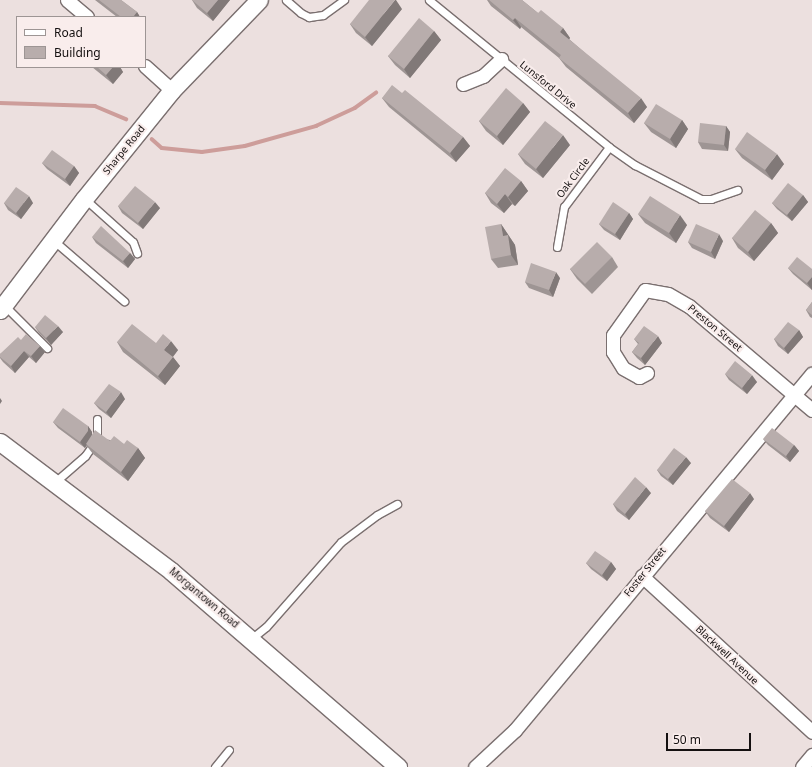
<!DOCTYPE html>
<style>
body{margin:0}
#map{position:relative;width:812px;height:767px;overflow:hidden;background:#ece0df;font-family:"Noto Sans",sans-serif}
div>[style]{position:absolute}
.stream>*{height:3.5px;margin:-1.75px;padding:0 1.75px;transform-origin:1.75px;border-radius:1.75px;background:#cd9d9a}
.roads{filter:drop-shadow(1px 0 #7a6f6f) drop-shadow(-1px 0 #7a6f6f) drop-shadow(0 1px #7a6f6f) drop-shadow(0 -1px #7a6f6f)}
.service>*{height:7px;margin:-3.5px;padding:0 3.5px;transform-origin:3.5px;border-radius:3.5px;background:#fff}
.minor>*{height:13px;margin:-6.5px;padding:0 6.5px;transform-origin:6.5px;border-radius:6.5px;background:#fff}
.tertiary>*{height:17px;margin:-8.5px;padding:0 8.5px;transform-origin:8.5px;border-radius:8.5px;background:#fff}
.wall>*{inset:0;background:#9e9594}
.shaded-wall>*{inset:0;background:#817978}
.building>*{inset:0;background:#b8adac}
span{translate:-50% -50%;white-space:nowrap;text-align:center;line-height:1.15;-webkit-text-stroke:4px #f9edec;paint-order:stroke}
.street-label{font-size:10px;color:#141010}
.legend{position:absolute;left:16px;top:16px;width:130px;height:52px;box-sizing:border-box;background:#f9edec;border:1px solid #9d9594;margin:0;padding:5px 7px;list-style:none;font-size:12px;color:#141010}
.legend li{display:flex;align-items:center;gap:8px;height:20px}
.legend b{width:20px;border:1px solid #9d9594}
.scale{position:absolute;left:666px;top:733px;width:85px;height:18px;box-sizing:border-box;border:2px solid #141010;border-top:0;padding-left:5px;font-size:12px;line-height:14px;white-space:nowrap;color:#141010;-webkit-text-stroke:3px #f9edec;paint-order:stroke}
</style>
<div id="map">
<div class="stream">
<div style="left:0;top:103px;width:95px;rotate:1.8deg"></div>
<div style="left:95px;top:106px;width:34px;rotate:23deg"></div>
<div style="left:152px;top:139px;width:13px;rotate:42deg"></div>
<div style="left:162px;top:148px;width:40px;rotate:5.7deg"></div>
<div style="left:202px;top:152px;width:43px;rotate:-7.9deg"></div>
<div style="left:245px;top:146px;width:74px;rotate:-15.7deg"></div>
<div style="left:316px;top:126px;width:43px;rotate:-24.8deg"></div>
<div style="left:355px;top:108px;width:26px;rotate:-36deg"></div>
</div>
<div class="roads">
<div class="service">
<div style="left:286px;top:0;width:20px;rotate:41deg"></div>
<div style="left:301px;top:13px;width:9px;rotate:27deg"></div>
<div style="left:309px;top:17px;width:14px;rotate:-8deg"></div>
<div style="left:323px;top:15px;width:26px;rotate:-36deg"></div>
<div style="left:429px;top:0;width:232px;rotate:39.2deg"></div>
<div style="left:609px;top:147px;width:32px;rotate:35deg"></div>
<div style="left:635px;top:165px;width:74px;rotate:27.3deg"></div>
<div style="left:701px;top:199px;width:10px"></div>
<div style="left:711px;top:199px;width:28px;rotate:-19deg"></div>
<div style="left:85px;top:199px;width:64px;rotate:41.9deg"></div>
<div style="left:133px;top:242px;width:12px;rotate:70deg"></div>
<div style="left:53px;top:240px;width:94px;rotate:40.7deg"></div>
<div style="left:557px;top:247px;width:41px;rotate:-80.1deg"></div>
<div style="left:564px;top:207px;width:75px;rotate:-53.1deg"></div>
<div style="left:4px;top:305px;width:61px;rotate:45deg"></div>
<div style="left:55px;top:482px;width:40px;rotate:-41deg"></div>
<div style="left:85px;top:456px;width:21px;rotate:-55deg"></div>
<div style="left:97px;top:439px;width:20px;rotate:-90deg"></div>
<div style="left:251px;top:639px;width:19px;rotate:-39deg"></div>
<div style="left:266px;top:627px;width:113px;rotate:-48.6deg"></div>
<div style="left:341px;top:542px;width:45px;rotate:-36.9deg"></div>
<div style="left:377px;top:515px;width:23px;rotate:-29deg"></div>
<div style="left:215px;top:767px;width:22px;rotate:-51deg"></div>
</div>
<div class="minor">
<div style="left:67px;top:0;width:26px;rotate:40deg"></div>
<div style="left:145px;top:66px;width:36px;rotate:42deg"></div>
<div style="left:463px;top:84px;width:22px;rotate:-22deg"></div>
<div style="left:483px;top:76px;width:25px;rotate:-43deg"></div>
<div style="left:647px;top:373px;width:9px;rotate:153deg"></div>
<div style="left:639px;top:377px;width:18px;rotate:-151deg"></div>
<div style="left:623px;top:368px;width:19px;rotate:-122deg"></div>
<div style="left:613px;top:352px;width:17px;rotate:-90deg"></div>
<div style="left:613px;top:335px;width:55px;rotate:-54.6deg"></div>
<div style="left:645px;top:290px;width:23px;rotate:10deg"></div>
<div style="left:668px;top:294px;width:24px;rotate:30deg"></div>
<div style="left:689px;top:306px;width:161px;rotate:40.2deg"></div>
<div style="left:642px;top:576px;width:231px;rotate:42.5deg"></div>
<div style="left:475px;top:767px;width:54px;rotate:-42.8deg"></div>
<div style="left:515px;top:730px;width:464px;rotate:-50.2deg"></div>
<div style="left:802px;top:767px;width:16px;rotate:-50deg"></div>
</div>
<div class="tertiary">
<div style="left:0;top:310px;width:139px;rotate:-52.9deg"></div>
<div style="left:84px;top:199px;width:140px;rotate:-51.1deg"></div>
<div style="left:172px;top:90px;width:125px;rotate:-46deg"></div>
<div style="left:0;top:442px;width:214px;rotate:37deg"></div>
<div style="left:171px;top:571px;width:300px;rotate:40.8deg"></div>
</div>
</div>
<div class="wall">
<div style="clip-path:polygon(95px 0,121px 0,137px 12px,140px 17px,117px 17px)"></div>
<div style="clip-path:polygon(192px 0,230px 0,213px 21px,197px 8px)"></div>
<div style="clip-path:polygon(487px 0,522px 0,538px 13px,563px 28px,570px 38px,569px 39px,647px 107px,634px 123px,566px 67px,559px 58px,521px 27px,520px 29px,491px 6px)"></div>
<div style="clip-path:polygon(402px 9px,372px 46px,356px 33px,350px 24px)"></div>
<div style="clip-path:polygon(434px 31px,441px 40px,410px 78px,395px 65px,388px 56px)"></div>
<div style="clip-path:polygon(92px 67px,120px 67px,123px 72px,113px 84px)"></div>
<div style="clip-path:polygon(402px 93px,463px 137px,470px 146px,456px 162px,389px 107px,382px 98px)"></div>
<div style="clip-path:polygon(523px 103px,530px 112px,503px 145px,486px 131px,479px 121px)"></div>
<div style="clip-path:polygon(682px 120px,688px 129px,676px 148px,651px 132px,644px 123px)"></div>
<div style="clip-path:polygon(726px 126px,730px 132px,728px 151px,702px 149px,698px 142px)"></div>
<div style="clip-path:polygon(570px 145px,543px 178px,525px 164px,518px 154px)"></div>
<div style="clip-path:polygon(735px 149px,784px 164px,772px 180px,742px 158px)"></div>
<div style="clip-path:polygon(42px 163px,74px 166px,79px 173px,70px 186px,47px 169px)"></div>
<div style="clip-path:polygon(521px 181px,528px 191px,515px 206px,512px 204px,504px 213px,491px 203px,485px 193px)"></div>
<div style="clip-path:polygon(803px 195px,808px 202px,792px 221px,777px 209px,772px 203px)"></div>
<div style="clip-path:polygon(4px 203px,33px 203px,21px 219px,8px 210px)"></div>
<div style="clip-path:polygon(118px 206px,160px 208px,143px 229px,122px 213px)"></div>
<div style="clip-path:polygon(629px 213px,633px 219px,620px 240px,604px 230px,599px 224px)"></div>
<div style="clip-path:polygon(638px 214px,687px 225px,676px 243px,645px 223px)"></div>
<div style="clip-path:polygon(771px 223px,778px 233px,754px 261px,738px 248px,732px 238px)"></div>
<div style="clip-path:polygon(501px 224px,515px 245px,518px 265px,498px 268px,491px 259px)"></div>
<div style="clip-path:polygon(92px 237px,130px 253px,135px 259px,128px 268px,96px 243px)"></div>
<div style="clip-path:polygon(723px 241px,715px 259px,692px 248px,688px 242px)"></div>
<div style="clip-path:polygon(612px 257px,618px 267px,592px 294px,577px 279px,570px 269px)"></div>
<div style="clip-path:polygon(788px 268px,812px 269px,812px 290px,793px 274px)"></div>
<div style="clip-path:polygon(560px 278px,553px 297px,529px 288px,525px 282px)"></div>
<div style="clip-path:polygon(812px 302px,812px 318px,810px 317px,806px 310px)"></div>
<div style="clip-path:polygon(35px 327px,63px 332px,51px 345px,39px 333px)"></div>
<div style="clip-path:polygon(799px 330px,803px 337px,788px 354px,778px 346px,774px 339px)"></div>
<div style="clip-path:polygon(634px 339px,662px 343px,645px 365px,637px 358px,632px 352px,638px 344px)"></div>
<div style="clip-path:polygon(21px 340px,40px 346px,45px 352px,36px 363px,29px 357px,15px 373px,3px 362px,0 358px,0 354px)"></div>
<div style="clip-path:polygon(117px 342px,156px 343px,178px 350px,173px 357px,180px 366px,165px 385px,123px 352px)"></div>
<div style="clip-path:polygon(725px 374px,757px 382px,747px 394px,729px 380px)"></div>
<div style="clip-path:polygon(125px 399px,111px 418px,99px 409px,94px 403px)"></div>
<div style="clip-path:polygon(53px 422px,88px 426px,92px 432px,92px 435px,138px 448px,145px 458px,128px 481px,93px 454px,86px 445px,85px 448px,58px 428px)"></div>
<div style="clip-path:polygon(763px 439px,794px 445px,799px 451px,790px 462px,768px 445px)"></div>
<div style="clip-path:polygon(691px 463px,673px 485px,661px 476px,657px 470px)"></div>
<div style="clip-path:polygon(651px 493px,629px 520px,617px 511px,613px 504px)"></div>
<div style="clip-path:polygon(754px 499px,729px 532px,710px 518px,705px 511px)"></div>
<div style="clip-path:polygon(611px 562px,616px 569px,607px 581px,591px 569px,586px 563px)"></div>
</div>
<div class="shaded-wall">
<div style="clip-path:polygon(218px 0,230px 0,213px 21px,207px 13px)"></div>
<div style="clip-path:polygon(395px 0,396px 0,402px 9px,372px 46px,365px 37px)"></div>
<div style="clip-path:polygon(137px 12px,140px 17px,133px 17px)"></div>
<div style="clip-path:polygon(515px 18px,521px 27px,520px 29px,513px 20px)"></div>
<div style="clip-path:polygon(563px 28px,570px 38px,567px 42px,560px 32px)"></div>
<div style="clip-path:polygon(434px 31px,441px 40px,410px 78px,404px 69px)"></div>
<div style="clip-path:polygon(113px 67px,120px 67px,123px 72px,113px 84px,106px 75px)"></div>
<div style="clip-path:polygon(641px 98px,647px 107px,634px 123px,628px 113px)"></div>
<div style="clip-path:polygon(523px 103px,530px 112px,503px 145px,497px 136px)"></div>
<div style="clip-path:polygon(682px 120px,688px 129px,676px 148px,670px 139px)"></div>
<div style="clip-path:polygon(726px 126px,730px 132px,728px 151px,724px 145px)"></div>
<div style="clip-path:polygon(563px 135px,570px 145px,543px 178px,536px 169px)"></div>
<div style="clip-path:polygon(463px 137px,470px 146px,456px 162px,450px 153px)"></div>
<div style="clip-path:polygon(777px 154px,784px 164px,772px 180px,765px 170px)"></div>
<div style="clip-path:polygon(74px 166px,79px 173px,70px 186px,65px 179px)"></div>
<div style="clip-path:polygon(521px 181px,528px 191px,515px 206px,508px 197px)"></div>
<div style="clip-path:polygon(505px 194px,512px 204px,504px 213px,497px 204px)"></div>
<div style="clip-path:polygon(803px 195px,808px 202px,792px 221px,787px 215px)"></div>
<div style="clip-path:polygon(29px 196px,33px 203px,21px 219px,16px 213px)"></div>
<div style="clip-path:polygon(155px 202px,160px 208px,143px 229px,138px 223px)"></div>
<div style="clip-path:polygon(629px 213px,633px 219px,620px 240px,615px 234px)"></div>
<div style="clip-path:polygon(680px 215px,687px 225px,676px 243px,669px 233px)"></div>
<div style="clip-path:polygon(771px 223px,778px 233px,754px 261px,748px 252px)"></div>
<div style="clip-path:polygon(501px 224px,515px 245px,518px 265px,511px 255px,503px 236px)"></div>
<div style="clip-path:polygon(719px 234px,723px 241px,715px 259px,711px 252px)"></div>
<div style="clip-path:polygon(130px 253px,135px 259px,128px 268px,123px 261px)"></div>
<div style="clip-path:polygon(556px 272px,560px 278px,553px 297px,549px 290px)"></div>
<div style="clip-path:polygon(812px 277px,812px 290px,807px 283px)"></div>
<div style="clip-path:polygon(58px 326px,63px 332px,51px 345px,46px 338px)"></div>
<div style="clip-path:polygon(799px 330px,803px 337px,788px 354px,784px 348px)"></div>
<div style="clip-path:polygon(658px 336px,662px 343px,645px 365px,641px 358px)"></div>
<div style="clip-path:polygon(171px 341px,178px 350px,171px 359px,164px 350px)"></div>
<div style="clip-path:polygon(40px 346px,45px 352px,36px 363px,31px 356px)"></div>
<div style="clip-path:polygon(24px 351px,29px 357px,15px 373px,11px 366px)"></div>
<div style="clip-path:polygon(173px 357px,180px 366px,165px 385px,158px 376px)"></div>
<div style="clip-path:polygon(752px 375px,757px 382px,747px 394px,742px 388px)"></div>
<div style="clip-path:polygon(121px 392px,125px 399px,111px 418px,106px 412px)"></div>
<div style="clip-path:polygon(0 398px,2px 401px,0 404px)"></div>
<div style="clip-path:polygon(88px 426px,92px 432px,92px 437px,85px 448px,80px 442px)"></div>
<div style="clip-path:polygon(794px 445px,799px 451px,790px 462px,786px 456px)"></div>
<div style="clip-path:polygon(138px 448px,145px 458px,128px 481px,121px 472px)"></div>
<div style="clip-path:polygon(686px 457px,691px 463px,673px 485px,668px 479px)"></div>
<div style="clip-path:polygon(646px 487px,651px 493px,629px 520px,625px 514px)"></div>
<div style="clip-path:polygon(750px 493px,754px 499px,729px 532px,724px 526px)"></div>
<div style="clip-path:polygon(611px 562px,616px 569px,607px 581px,602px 575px)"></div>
</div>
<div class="building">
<div style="clip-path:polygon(99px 0,121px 0,137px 12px,133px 17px,121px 17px)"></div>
<div style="clip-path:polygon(192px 0,218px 0,207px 13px)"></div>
<div style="clip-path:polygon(369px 0,395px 0,365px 37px,350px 24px)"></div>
<div style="clip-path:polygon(489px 0,522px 0,538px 13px,541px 10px,563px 28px,560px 32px,641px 98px,628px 113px,559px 58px,561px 55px,515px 18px,513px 20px)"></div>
<div style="clip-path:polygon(419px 18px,434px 31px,404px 69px,388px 56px)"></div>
<div style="clip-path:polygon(97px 67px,113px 67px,106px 75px)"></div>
<div style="clip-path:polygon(392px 85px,402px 93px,405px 90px,463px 137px,450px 153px,382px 98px)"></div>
<div style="clip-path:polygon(506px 88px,523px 103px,497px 136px,479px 121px)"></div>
<div style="clip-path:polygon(656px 104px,682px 120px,670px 139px,644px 123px)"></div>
<div style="clip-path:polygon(545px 121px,563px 135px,536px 169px,518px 154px)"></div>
<div style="clip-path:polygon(700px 123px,726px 126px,724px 145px,698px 142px)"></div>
<div style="clip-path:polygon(747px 132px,777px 154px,765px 170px,735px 149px)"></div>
<div style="clip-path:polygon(52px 150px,74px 166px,65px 179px,42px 163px)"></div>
<div style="clip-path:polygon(505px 168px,521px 181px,508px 197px,505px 194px,497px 204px,485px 193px)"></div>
<div style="clip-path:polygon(788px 183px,803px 195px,787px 215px,772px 203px)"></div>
<div style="clip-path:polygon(135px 186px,155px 202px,138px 223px,118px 206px)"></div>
<div style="clip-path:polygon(16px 187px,29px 196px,16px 213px,4px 203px)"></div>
<div style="clip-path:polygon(650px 196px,680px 215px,669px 233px,638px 214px)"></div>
<div style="clip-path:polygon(613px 202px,629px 213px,615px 234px,599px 224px)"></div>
<div style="clip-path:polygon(755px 210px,771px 223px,748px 252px,732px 238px)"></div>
<div style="clip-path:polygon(501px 224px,503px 236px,508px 235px,511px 255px,491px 259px,485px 227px)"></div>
<div style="clip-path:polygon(696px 224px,719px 234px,711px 252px,688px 242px)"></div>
<div style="clip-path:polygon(101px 226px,130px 253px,123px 261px,92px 237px)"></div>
<div style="clip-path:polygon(597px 242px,612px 257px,585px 284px,570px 269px)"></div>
<div style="clip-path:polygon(797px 257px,812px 269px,812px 277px,807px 283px,788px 268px)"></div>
<div style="clip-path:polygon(531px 263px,556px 272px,549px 290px,525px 282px)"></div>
<div style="clip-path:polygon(812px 302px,812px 315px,806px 310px)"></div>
<div style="clip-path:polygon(45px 315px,58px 326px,46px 338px,35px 327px)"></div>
<div style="clip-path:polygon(788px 322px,799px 330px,784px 348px,774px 339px)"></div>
<div style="clip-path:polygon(132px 324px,156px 343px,163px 334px,171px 341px,164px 350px,173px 357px,158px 376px,117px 342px)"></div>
<div style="clip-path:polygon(644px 326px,658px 336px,641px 358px,632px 352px,639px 343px,634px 339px)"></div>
<div style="clip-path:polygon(26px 334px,40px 346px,31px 356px,24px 351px,11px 366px,0 357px,0 354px,18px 337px,21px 340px)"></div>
<div style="clip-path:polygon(735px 361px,752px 375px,742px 388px,725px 374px)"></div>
<div style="clip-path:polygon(109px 384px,121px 392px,106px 412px,94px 403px)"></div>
<div style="clip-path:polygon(63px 408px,88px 426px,88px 431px,80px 442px,53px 422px)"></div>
<div style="clip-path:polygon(772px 428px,794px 445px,786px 456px,763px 439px)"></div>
<div style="clip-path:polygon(95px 430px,110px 441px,114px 436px,124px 444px,127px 440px,138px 448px,121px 472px,86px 444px)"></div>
<div style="clip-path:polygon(674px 448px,686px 457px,668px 479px,657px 470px)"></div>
<div style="clip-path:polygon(635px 477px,646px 487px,625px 514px,613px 504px)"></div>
<div style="clip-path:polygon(732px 479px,750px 493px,724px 526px,705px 511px)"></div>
<div style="clip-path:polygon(595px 551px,611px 562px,602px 575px,586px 563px)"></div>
</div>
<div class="street-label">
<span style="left:548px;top:85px;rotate:39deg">Lunsford Drive</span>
<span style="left:124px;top:150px;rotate:-51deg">Sharpe Road</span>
<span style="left:573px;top:178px;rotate:-53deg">Oak Circle</span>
<span style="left:715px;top:328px;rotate:40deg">Preston Street</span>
<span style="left:645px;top:572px;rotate:-51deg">Foster Street</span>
<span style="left:204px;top:598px;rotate:40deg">Morgantown Road</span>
<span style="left:727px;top:655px;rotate:43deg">Blackwell Avenue</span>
</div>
<ul class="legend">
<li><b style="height:5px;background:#fff"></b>Road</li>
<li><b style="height:11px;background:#b8adac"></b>Building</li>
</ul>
<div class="scale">50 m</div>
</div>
